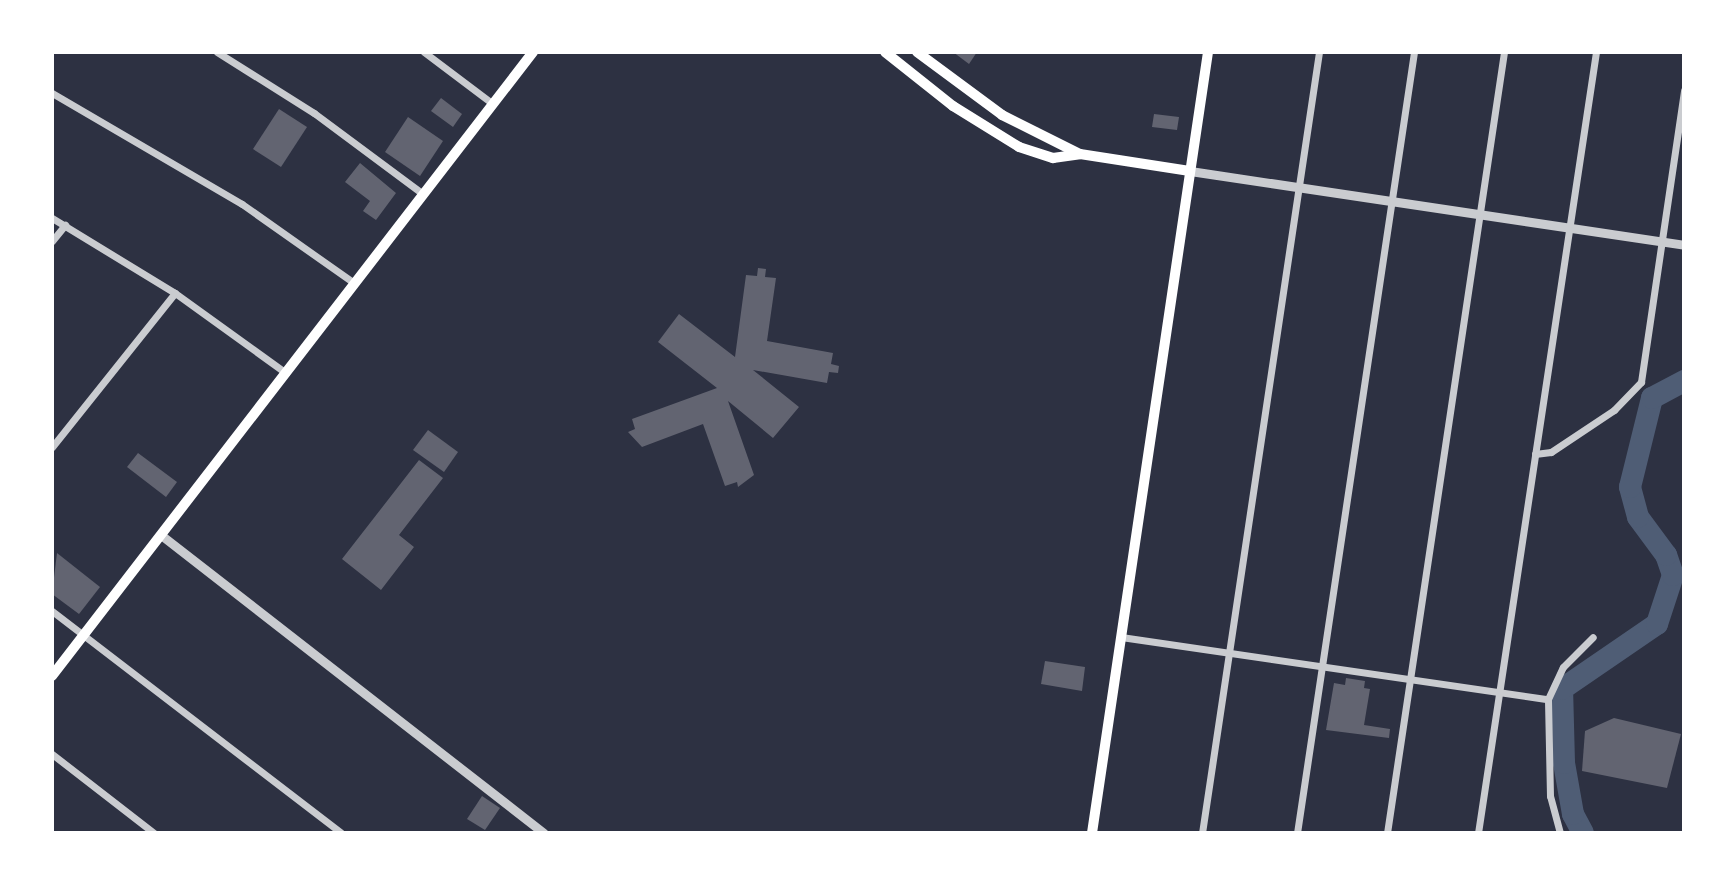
<!DOCTYPE html>
<style>
body{margin:0}
#map{position:relative;width:1736px;height:885px;overflow:hidden;background:#2d3142;font-family:Merriweather,serif}
div>[style]{position:absolute}
.river>*{height:22px;margin:-11px;padding:0 11px;transform-origin:11px;border-radius:11px;background:#4f5d75}
.building>*{inset:0;background:#626471}
.minor>*{height:7px;margin:-3.5px;padding:0 3.5px;transform-origin:3.5px;border-radius:3.5px;background:#caccd0}
.tertiary>*{height:9px;margin:-4.5px;padding:0 4.5px;transform-origin:4.5px;border-radius:4.5px;background:#caccd0}
.secondary>*{height:10px;margin:-5px;padding:0 5px;transform-origin:5px;border-radius:5px;background:#fff}
span{translate:-50% -50%;white-space:nowrap;text-align:center;line-height:1.15;-webkit-text-stroke:8px #fff;paint-order:stroke}
.frame{position:absolute;inset:0;border:54px solid #fff;pointer-events:none}
</style>
<div id="map">
<div class="river">
<div style="left:1583px;top:833px;width:21px;rotate:-118deg"></div>
<div style="left:1573px;top:814px;width:52px;rotate:-100deg"></div>
<div style="left:1564px;top:763px;width:74px;rotate:-91.5deg"></div>
<div style="left:1562px;top:689px;width:115px;rotate:-34.4deg"></div>
<div style="left:1657px;top:624px;width:52px;rotate:-71.9deg"></div>
<div style="left:1673px;top:575px;width:21px;rotate:-109deg"></div>
<div style="left:1666px;top:555px;width:47px;rotate:-126.4deg"></div>
<div style="left:1638px;top:517px;width:31px;rotate:-105deg"></div>
<div style="left:1630px;top:487px;width:92px;rotate:-76.1deg"></div>
<div style="left:1652px;top:398px;width:36px;rotate:-28deg"></div>
</div>
<div class="building">
<div style="clip-path:polygon(953px 52px,977px 52px,969px 64px)"></div>
<div style="clip-path:polygon(441px 98px,462px 114px,453px 127px,431px 111px)"></div>
<div style="clip-path:polygon(279px 109px,307px 127px,281px 167px,253px 149px)"></div>
<div style="clip-path:polygon(1154px 114px,1179px 117px,1177px 130px,1152px 127px)"></div>
<div style="clip-path:polygon(408px 117px,443px 141px,420px 176px,385px 152px)"></div>
<div style="clip-path:polygon(360px 163px,396px 193px,376px 220px,363px 211px,370px 201px,345px 182px)"></div>
<div style="clip-path:polygon(758px 268px,766px 269px,765px 277px,776px 278px,767px 341px,833px 353px,831px 364px,839px 366px,838px 373px,829px 372px,827px 383px,753px 370px,799px 407px,773px 438px,728px 401px,754px 475px,738px 487px,737px 482px,725px 486px,703px 424px,642px 447px,628px 432px,635px 429px,632px 419px,717px 388px,658px 342px,679px 314px,735px 357px,746px 275px,757px 276px)"></div>
<div style="clip-path:polygon(428px 430px,458px 452px,444px 472px,413px 450px)"></div>
<div style="clip-path:polygon(138px 453px,177px 482px,166px 497px,127px 467px)"></div>
<div style="clip-path:polygon(419px 460px,443px 478px,399px 535px,414px 547px,381px 590px,342px 559px)"></div>
<div style="clip-path:polygon(57px 553px,100px 587px,79px 614px,52px 594px)"></div>
<div style="clip-path:polygon(1045px 661px,1085px 667px,1082px 691px,1041px 684px)"></div>
<div style="clip-path:polygon(1346px 678px,1365px 681px,1364px 688px,1370px 689px,1364px 725px,1390px 729px,1389px 738px,1326px 730px,1334px 683px,1345px 685px)"></div>
<div style="clip-path:polygon(1614px 718px,1681px 734px,1667px 788px,1582px 771px,1585px 731px)"></div>
<div style="clip-path:polygon(482px 796px,500px 808px,485px 830px,467px 819px)"></div>
</div>
<div class="minor">
<div style="left:217px;top:52px;width:115px;rotate:32.2deg"></div>
<div style="left:314px;top:113px;width:136px;rotate:36.6deg"></div>
<div style="left:424px;top:52px;width:86px;rotate:37deg"></div>
<div style="left:52px;top:93px;width:220px;rotate:30.3deg"></div>
<div style="left:242px;top:204px;width:137px;rotate:35.2deg"></div>
<div style="left:52px;top:218px;width:144px;rotate:31.4deg"></div>
<div style="left:175px;top:293px;width:137px;rotate:35.8deg"></div>
<div style="left:52px;top:241px;width:21px;rotate:-51deg"></div>
<div style="left:52px;top:447px;width:197px;rotate:-51.4deg"></div>
<div style="left:1535px;top:454px;width:16px;rotate:-7deg"></div>
<div style="left:1551px;top:452px;width:76px;rotate:-33.7deg"></div>
<div style="left:1614px;top:410px;width:39px;rotate:-46deg"></div>
<div style="left:1641px;top:382px;width:295px;rotate:-81.6deg"></div>
<div style="left:52px;top:611px;width:364px;rotate:37.5deg"></div>
<div style="left:1121px;top:637px;width:431px;rotate:8.3deg"></div>
<div style="left:52px;top:754px;width:129px;rotate:37.8deg"></div>
<div style="left:1202px;top:833px;width:790px;rotate:-81.48deg"></div>
<div style="left:1297px;top:833px;width:790px;rotate:-81.48deg"></div>
<div style="left:1387px;top:833px;width:790px;rotate:-81.48deg"></div>
<div style="left:1478px;top:833px;width:790px;rotate:-81.41deg"></div>
<div style="left:1560px;top:833px;width:38px;rotate:-105deg"></div>
<div style="left:1550px;top:796px;width:97px;rotate:-91.2deg"></div>
<div style="left:1548px;top:699px;width:35px;rotate:-65deg"></div>
<div style="left:1563px;top:667px;width:42px;rotate:-45deg"></div>
</div>
<div class="tertiary">
<div style="left:1190px;top:171px;width:500px;rotate:8.5deg"></div>
<div style="left:161px;top:535px;width:485px;rotate:37.9deg"></div>
</div>
<div class="secondary">
<div style="left:885px;top:52px;width:87px;rotate:38.5deg"></div>
<div style="left:953px;top:106px;width:78px;rotate:31.8deg"></div>
<div style="left:1019px;top:147px;width:36px;rotate:18deg"></div>
<div style="left:1053px;top:158px;width:27px;rotate:-8deg"></div>
<div style="left:917px;top:52px;width:106px;rotate:36.5deg"></div>
<div style="left:1002px;top:115px;width:87px;rotate:26.6deg"></div>
<div style="left:1080px;top:154px;width:111px;rotate:8.8deg"></div>
<div style="left:52px;top:676px;width:788px;rotate:-52.37deg"></div>
<div style="left:1092px;top:833px;width:790px;rotate:-81.55deg"></div>
</div>
<div class="frame"></div>
</div>
